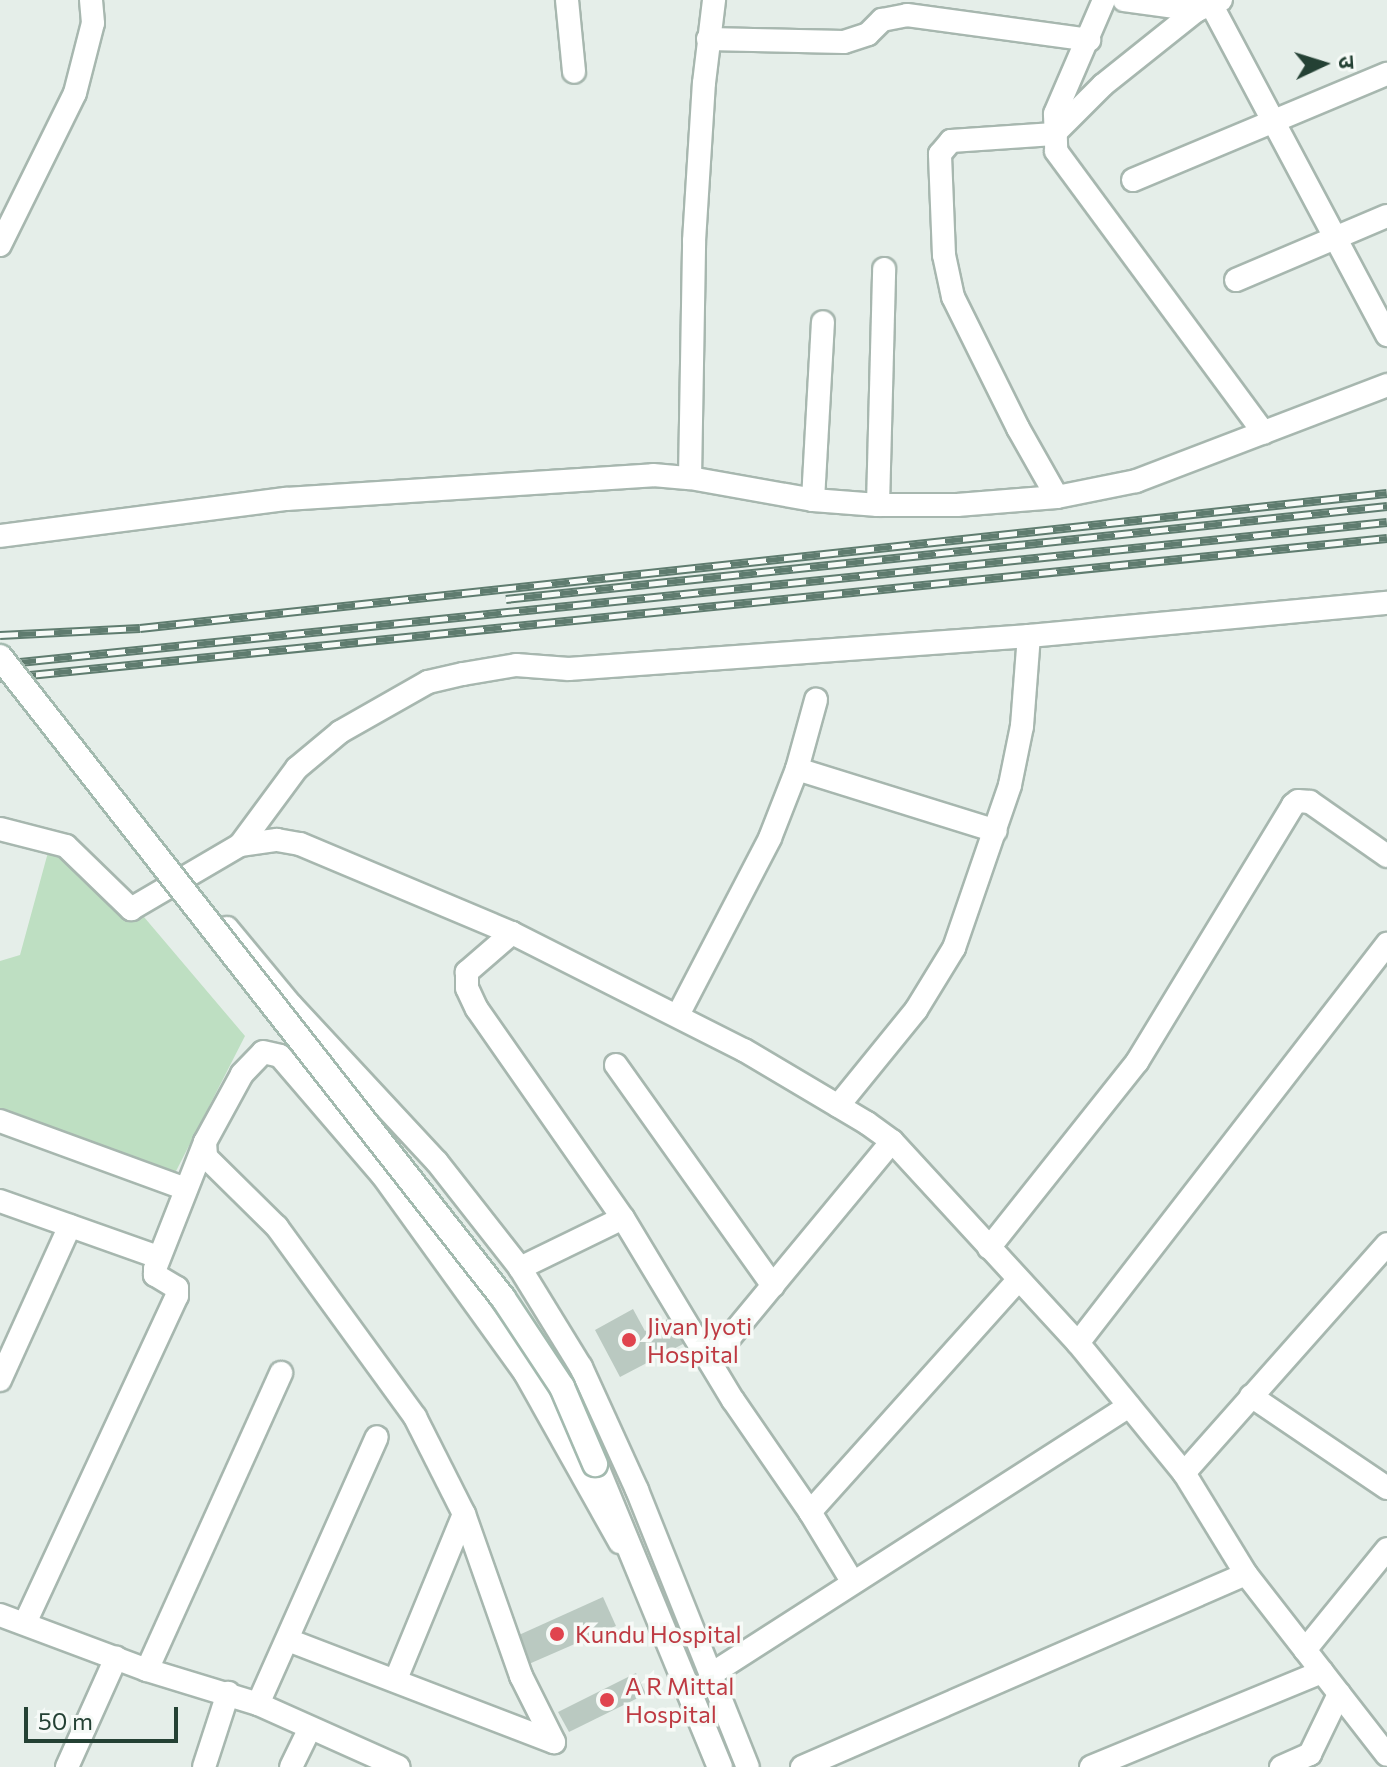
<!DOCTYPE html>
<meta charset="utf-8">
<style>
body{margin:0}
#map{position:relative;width:1387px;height:1767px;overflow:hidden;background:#e5eee9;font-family:Commissioner,"Noto Sans Devanagari",sans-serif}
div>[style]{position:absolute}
.green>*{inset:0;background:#bedfc2}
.building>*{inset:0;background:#bac9c1}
.roads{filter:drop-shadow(2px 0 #a7b7af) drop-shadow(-2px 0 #a7b7af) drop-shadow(0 2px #a7b7af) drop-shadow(0 -2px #a7b7af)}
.minor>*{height:22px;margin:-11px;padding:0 11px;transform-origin:11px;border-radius:11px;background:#fff}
.secondary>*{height:24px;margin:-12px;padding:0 12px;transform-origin:12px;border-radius:12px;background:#fff}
.rail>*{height:9px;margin-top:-4.5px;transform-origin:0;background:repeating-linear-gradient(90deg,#f6faf7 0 18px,#5f7c6f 0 36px);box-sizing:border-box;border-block:2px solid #5f7c6f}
.bridges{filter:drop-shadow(2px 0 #a3baaf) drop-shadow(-2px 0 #a3baaf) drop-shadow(0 2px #a3baaf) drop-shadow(0 -2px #a3baaf)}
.secondary-bridge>*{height:24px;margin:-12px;padding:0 12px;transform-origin:12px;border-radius:12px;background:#fff}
.dots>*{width:22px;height:22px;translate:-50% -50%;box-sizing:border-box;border:4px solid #f6faf7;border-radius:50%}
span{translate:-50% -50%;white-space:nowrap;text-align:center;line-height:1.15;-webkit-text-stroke:7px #f6faf7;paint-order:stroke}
.health-label{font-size:24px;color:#be3a42}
.left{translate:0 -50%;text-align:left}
.north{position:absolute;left:1283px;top:24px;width:80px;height:80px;-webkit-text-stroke:6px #f6faf7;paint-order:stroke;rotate:86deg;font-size:22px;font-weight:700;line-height:32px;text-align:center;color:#244134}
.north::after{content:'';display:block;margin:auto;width:28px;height:36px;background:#244134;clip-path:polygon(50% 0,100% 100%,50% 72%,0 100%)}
.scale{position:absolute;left:24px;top:1707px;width:154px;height:36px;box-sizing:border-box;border:4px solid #244134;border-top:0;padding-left:10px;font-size:24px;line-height:28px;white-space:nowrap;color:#244134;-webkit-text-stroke:6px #f6faf7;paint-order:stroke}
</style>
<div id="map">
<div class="green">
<div style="clip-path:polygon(50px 845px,88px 851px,245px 1036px,173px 1177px,0 1111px,0 961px,20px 955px)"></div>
</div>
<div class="building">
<div style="clip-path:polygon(690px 1307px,704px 1333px,620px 1377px,595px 1330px,633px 1309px,645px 1331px)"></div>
<div style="clip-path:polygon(603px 1597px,616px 1626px,522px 1667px,510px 1639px)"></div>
<div style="clip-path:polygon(636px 1673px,646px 1694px,569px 1732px,558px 1712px)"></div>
</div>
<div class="roads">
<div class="minor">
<div style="left:567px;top:0;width:72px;rotate:84.4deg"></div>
<div style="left:1104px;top:0;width:124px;rotate:113.3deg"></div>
<div style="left:1055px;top:114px;width:37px;rotate:88deg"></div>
<div style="left:1056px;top:151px;width:350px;rotate:53.6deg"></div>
<div style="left:1124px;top:0;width:74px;rotate:7.8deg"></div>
<div style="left:1211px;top:4px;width:375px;rotate:62deg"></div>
<div style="left:708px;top:39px;width:136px;rotate:1.3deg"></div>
<div style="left:844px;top:42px;width:25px;rotate:-18deg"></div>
<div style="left:868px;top:34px;width:20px;rotate:-45deg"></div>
<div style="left:882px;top:20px;width:25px;rotate:-11deg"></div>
<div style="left:907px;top:15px;width:184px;rotate:7.8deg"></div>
<div style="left:1133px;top:180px;width:275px;rotate:-22.7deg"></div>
<div style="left:0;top:245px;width:169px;rotate:-63.7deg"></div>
<div style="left:75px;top:93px;width:72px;rotate:-75.6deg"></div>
<div style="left:93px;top:23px;width:23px;rotate:-95deg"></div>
<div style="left:1236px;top:280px;width:164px;rotate:-23deg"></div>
<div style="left:690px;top:478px;width:237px;rotate:-89deg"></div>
<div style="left:694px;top:241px;width:158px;rotate:-86.4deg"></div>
<div style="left:704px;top:83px;width:84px;rotate:-83.1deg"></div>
<div style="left:1057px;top:497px;width:79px;rotate:-119.5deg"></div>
<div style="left:1018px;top:428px;width:146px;rotate:-116.4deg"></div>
<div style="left:953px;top:297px;width:43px;rotate:-102.1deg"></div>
<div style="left:944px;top:255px;width:101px;rotate:-92.3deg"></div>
<div style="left:940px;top:154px;width:17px;rotate:-50deg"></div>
<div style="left:951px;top:141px;width:103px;rotate:-3.9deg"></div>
<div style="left:1054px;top:134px;width:69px;rotate:-45deg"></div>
<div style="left:1103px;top:85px;width:120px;rotate:-38.6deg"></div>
<div style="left:1197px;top:10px;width:26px;rotate:-23deg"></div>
<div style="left:813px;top:500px;width:178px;rotate:-86.8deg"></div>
<div style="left:878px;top:505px;width:236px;rotate:-88.5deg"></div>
<div style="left:0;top:536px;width:288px;rotate:-7.4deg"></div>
<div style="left:286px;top:499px;width:368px;rotate:-3.7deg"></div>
<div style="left:653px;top:475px;width:37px;rotate:5deg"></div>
<div style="left:690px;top:478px;width:125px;rotate:10.1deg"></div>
<div style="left:813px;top:500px;width:65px;rotate:4.4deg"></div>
<div style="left:878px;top:505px;width:79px"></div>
<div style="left:957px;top:505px;width:100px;rotate:-4.6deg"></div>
<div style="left:1057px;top:497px;width:81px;rotate:-11.4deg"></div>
<div style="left:1136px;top:481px;width:269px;rotate:-20.9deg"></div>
<div style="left:797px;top:769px;width:208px;rotate:17.3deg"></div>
<div style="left:0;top:829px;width:68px;rotate:14.4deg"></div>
<div style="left:66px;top:846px;width:91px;rotate:44.1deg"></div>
<div style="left:131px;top:909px;width:126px;rotate:-30.4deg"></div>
<div style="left:240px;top:845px;width:37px;rotate:-8deg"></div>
<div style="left:277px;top:840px;width:23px;rotate:10deg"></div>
<div style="left:300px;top:844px;width:230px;rotate:22.8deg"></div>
<div style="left:512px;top:933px;width:260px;rotate:26.8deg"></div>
<div style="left:744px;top:1050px;width:143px;rotate:30.7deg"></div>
<div style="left:867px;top:1123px;width:31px;rotate:36deg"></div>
<div style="left:892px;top:1141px;width:275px;rotate:47.4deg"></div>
<div style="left:1078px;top:1343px;width:168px;rotate:50.8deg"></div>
<div style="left:1184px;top:1473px;width:119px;rotate:58.5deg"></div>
<div style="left:1246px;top:1574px;width:229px;rotate:52.1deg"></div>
<div style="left:240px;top:845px;width:96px;rotate:-53.5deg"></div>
<div style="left:297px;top:768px;width:56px;rotate:-39.9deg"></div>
<div style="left:340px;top:732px;width:101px;rotate:-29.6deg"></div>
<div style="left:428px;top:682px;width:36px;rotate:-13deg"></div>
<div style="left:463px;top:674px;width:54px;rotate:-9.6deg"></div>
<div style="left:516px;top:665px;width:53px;rotate:4.3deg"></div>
<div style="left:569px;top:669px;width:461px;rotate:-4.1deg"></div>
<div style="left:1029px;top:636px;width:360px;rotate:-5.3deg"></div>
<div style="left:227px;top:928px;width:100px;rotate:50.3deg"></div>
<div style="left:291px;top:1005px;width:214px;rotate:47.1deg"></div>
<div style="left:437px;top:1162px;width:135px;rotate:51.9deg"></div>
<div style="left:520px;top:1268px;width:116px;rotate:58.4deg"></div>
<div style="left:581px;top:1367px;width:135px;rotate:65.5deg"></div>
<div style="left:637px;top:1490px;width:298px;rotate:68.2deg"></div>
<div style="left:512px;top:933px;width:60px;rotate:139.1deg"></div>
<div style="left:467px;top:972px;width:16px;rotate:90deg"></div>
<div style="left:467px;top:988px;width:23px;rotate:65deg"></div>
<div style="left:477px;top:1009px;width:255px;rotate:55.1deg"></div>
<div style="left:623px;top:1218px;width:213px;rotate:58.9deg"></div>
<div style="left:733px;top:1400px;width:136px;rotate:55.5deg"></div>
<div style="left:810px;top:1512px;width:81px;rotate:58.7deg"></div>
<div style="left:678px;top:1015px;width:199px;rotate:-62.5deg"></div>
<div style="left:770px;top:838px;width:74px;rotate:-68.6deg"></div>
<div style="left:797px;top:769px;width:72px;rotate:-74.6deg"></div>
<div style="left:616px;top:1065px;width:271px;rotate:54.6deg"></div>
<div style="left:838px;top:1106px;width:124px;rotate:-50.9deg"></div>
<div style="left:916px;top:1010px;width:73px;rotate:-58.5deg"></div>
<div style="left:954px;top:948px;width:172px;rotate:-71deg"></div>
<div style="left:1010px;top:785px;width:60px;rotate:-78.5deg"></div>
<div style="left:1022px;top:726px;width:90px;rotate:-85.6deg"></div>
<div style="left:0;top:1121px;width:198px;rotate:20.1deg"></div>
<div style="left:205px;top:1142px;width:15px;rotate:86deg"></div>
<div style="left:206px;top:1157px;width:100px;rotate:44.6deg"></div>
<div style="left:277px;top:1227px;width:235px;rotate:54deg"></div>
<div style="left:415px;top:1417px;width:109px;rotate:63.2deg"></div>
<div style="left:464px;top:1514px;width:172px;rotate:70.6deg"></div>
<div style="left:521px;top:1676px;width:74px;rotate:63.4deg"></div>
<div style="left:0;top:1201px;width:168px;rotate:19.5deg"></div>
<div style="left:989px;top:1248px;width:238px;rotate:-51.5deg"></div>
<div style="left:1137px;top:1062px;width:301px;rotate:-58.7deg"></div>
<div style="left:1293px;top:805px;width:6px;rotate:-39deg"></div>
<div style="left:1298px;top:801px;width:12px;rotate:5deg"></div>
<div style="left:1310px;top:802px;width:94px;rotate:35deg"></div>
<div style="left:520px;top:1268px;width:114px;rotate:-25.9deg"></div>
<div style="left:1078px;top:1343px;width:505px;rotate:-52.24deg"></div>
<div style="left:711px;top:1360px;width:284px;rotate:-50.4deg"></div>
<div style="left:0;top:1380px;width:169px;rotate:-65.6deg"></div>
<div style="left:1251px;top:1396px;width:164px;rotate:34.1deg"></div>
<div style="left:1184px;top:1473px;width:306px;rotate:-48.4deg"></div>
<div style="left:810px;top:1512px;width:312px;rotate:-48.1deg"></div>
<div style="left:0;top:1615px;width:157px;rotate:20.5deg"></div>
<div style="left:147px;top:1670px;width:116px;rotate:17deg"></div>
<div style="left:258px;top:1704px;width:154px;rotate:24.1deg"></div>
<div style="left:25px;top:1623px;width:361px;rotate:-65.1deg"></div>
<div style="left:177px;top:1296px;width:8px;rotate:-90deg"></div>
<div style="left:177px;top:1288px;width:26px;rotate:-149deg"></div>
<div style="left:155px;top:1275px;width:6px;rotate:-90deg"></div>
<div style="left:155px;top:1269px;width:136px;rotate:-68.5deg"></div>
<div style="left:205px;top:1142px;width:77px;rotate:-61.4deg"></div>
<div style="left:242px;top:1074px;width:30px;rotate:-46deg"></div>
<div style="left:263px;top:1052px;width:17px;rotate:13deg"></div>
<div style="left:280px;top:1056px;width:158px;rotate:49.4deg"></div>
<div style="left:383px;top:1176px;width:243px;rotate:54.2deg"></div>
<div style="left:525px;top:1373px;width:194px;rotate:60.7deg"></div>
<div style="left:288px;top:1640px;width:285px;rotate:21deg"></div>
<div style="left:1305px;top:1650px;width:130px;rotate:-50.9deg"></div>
<div style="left:147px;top:1670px;width:326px;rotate:-65.7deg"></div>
<div style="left:710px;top:1675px;width:498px;rotate:-32.7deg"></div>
<div style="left:396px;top:1679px;width:178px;rotate:-67.6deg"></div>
<div style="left:258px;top:1704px;width:292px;rotate:-66deg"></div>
<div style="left:67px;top:1767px;width:120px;rotate:-65.8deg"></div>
<div style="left:204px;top:1767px;width:78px;rotate:-72deg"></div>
<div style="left:291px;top:1767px;width:43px;rotate:-64deg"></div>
<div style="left:802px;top:1767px;width:484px;rotate:-23.5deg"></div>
<div style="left:1091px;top:1767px;width:250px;rotate:-22.4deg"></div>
<div style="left:1281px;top:1767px;width:32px;rotate:-24deg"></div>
<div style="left:1310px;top:1754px;width:67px;rotate:-64.2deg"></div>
</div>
<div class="secondary">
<div style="left:595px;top:1464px;width:328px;rotate:67.6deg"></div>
</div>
</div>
<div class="rail">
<div style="left:506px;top:599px;width:886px;rotate:-6.03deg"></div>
<div style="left:0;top:635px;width:140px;rotate:-2.9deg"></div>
<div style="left:140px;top:628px;width:1254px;rotate:-6.18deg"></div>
<div style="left:0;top:664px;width:1394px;rotate:-5.85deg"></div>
<div style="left:0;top:678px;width:1394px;rotate:-5.76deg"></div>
</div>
<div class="bridges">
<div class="secondary-bridge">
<div style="left:0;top:657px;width:815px;rotate:51.88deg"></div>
<div style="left:503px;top:1298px;width:107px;rotate:56.5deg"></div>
<div style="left:562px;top:1387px;width:84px;rotate:66.8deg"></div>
</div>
</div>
<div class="dots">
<div style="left:629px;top:1340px;background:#e0444e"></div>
<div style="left:557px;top:1634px;background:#e0444e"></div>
<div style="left:607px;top:1700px;background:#e0444e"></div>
</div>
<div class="health-label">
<span class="left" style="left:647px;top:1340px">Jivan Jyoti<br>Hospital</span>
<span class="left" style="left:575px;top:1634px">Kundu Hospital</span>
<span class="left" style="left:625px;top:1700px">A R Mittal<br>Hospital</span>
</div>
<div class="north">उ</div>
<div class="scale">50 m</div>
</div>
